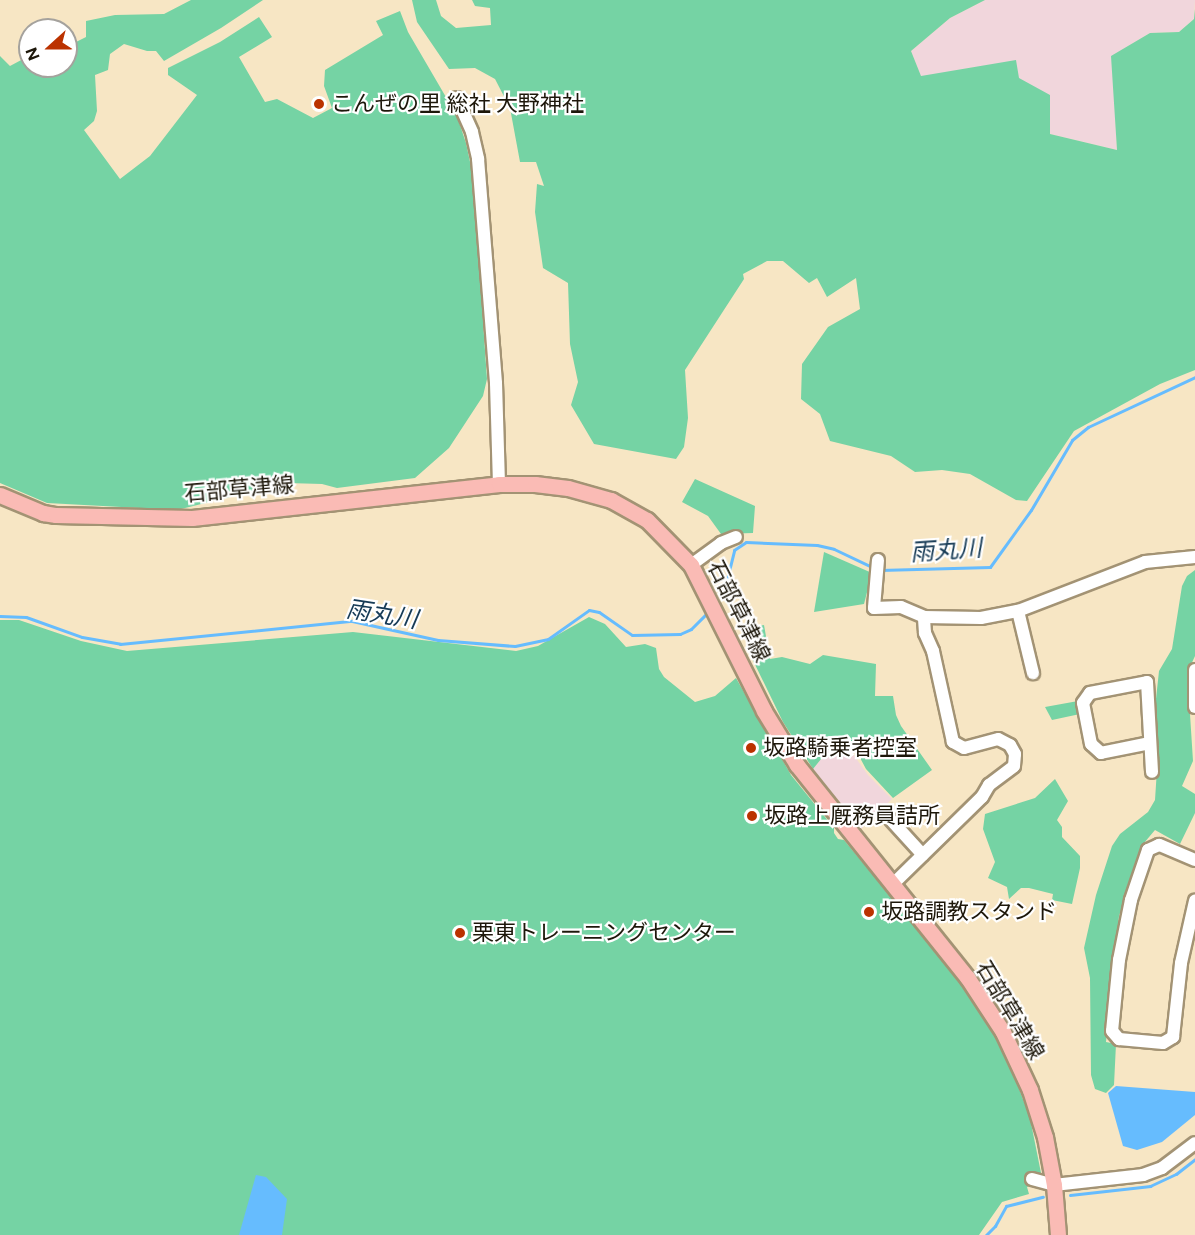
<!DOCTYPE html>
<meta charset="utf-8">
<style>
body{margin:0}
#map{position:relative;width:1195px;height:1235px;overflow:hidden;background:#f7e6c4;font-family:Figtree,"Noto Sans JP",sans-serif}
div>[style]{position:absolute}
.industrial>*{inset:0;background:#f1d6dc}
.green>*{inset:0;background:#75d3a4}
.water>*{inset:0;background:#66bcfe}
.stream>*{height:3px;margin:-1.5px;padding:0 1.5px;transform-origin:1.5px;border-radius:1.5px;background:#66bcfe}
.roads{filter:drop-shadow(2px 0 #a39374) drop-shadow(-2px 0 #a39374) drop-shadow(0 2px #a39374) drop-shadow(0 -2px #a39374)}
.minor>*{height:12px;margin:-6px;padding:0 6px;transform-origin:6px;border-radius:6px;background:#fff}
.major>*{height:15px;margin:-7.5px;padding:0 7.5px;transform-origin:7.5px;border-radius:7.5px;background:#fabbb5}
.dots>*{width:16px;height:16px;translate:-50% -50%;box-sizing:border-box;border:3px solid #fff;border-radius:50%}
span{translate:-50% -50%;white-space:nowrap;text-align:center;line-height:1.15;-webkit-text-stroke:4.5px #fff;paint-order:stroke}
.poi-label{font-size:22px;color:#1d170a}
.left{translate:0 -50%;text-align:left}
.street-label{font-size:22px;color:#1d170a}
.water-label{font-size:24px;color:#173b56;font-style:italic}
.north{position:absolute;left:18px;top:18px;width:60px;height:60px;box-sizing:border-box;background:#fff;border:2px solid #a5a29d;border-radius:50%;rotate:249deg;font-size:16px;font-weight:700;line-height:24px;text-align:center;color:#1d170a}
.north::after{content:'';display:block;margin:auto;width:21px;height:27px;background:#bb3200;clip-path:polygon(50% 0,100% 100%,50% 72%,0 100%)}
</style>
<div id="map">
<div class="industrial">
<div style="clip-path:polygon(985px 0,1195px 0,1194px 19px,1179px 32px,1150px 33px,1112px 56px,1117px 150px,1050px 134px,1050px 95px,975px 67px,921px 77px,911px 51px,950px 18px)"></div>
<div style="clip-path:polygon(834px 743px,842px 743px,850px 750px,868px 775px,892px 799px,861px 829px,813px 769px)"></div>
</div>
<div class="green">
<div style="clip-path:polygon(191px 0,263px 0,221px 28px,164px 61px,156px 51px,147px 51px,124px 44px,110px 54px,108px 70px,95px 75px,97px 111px,94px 121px,84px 130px,120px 179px,150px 156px,197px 95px,168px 75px,168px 68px,220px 42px,259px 17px,272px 37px,239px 57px,265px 102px,277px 99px,313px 118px,332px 108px,324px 86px,325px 70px,383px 35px,376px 21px,400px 11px,408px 32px,457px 116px,466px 143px,473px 176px,487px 379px,483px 396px,449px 448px,415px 478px,337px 488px,322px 484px,287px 483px,177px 510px,47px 503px,0 483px,0 56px,10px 66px,25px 58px,30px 60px,30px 66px,66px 66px,66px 47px,86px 37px,86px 21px,115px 15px,164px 14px)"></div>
<div style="clip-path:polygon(412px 0,436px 0,441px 16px,456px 28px,491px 25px,490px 8px,475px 6px,472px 0,985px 0,950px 18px,911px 51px,921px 76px,1016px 60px,1019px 78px,1050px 95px,1050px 134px,1117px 150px,1111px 56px,1150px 33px,1179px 32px,1194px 19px,1195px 9px,1195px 370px,1160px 384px,1074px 431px,1027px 501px,1016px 500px,970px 474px,942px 470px,915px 472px,891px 456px,830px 441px,820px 414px,801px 399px,802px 364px,828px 327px,860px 309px,856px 278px,827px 297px,817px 278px,809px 283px,783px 261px,767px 261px,743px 274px,744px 279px,685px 370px,688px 418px,684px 447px,676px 459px,594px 444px,571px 405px,578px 382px,570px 344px,568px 283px,543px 268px,535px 212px,537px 184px,544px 186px,536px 162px,520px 162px,510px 108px,495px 79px,475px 68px,449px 69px,417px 22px)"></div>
<div style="clip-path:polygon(695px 479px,755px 506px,753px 533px,721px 534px,708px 516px,682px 502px)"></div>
<div style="clip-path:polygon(824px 552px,872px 573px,864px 604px,814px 612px)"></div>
<div style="clip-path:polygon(1195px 570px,1195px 656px,1189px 669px,1188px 683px,1193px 761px,1182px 786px,1195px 794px,1195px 813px,1180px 844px,1155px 830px,1144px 843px,1119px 916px,1106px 1042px,1116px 1044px,1114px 1085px,1106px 1093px,1095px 1089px,1091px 1075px,1090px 978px,1084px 948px,1096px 895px,1112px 846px,1120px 834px,1148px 812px,1155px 800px,1157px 769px,1155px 708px,1159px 671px,1172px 649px,1182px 586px,1187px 576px)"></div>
<div style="clip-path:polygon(589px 617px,605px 624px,626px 647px,645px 644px,656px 648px,659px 669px,664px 677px,695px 702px,715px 696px,736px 678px,791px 775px,834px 828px,834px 833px,838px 839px,844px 840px,951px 969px,993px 1030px,1008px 1059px,1030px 1118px,1044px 1188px,1032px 1185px,1027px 1187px,1029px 1194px,1002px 1202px,979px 1235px,0 1235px,0 620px,19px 620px,81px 641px,127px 651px,353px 632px,516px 651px,538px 646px)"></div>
<div style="clip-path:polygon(764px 625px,770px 659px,782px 657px,810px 664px,823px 655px,876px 664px,875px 696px,893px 696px,896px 715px,901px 726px,932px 770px,893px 798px,866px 769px,858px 754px,844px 742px,834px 743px,813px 769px,783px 722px,746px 646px,761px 641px,759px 626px)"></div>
<div style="clip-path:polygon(1078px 701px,1080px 714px,1052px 720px,1045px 707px)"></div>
<div style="clip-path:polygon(1055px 779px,1068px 801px,1057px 820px,1062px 827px,1062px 837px,1080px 856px,1080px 868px,1072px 904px,1052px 900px,1053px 894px,1029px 888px,1021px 888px,1009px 899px,1007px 887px,988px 878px,995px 862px,983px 829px,985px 814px,1035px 798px)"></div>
</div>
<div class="water">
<div style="clip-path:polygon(1116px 1086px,1195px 1092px,1195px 1115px,1162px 1142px,1137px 1150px,1123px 1146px,1108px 1093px)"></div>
<div style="clip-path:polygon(256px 1175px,266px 1177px,287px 1199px,282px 1235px,239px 1235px)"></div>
</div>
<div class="stream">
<div style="left:880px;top:570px;width:110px;rotate:-1.6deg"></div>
<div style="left:990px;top:567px;width:70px;rotate:-54.3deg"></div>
<div style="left:1031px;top:510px;width:81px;rotate:-59.6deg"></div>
<div style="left:1072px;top:440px;width:21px;rotate:-39deg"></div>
<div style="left:1088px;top:427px;width:118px;rotate:-25deg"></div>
<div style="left:725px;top:587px;width:38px;rotate:-76deg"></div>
<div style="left:734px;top:550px;width:14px;rotate:-34deg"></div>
<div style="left:746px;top:542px;width:71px;rotate:2.4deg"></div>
<div style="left:817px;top:545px;width:17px;rotate:13deg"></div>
<div style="left:834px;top:549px;width:44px;rotate:25.4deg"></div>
<div style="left:0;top:616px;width:26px;rotate:2deg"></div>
<div style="left:26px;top:617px;width:59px;rotate:19.7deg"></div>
<div style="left:82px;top:637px;width:39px;rotate:10deg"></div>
<div style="left:120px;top:644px;width:233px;rotate:-5.7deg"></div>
<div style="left:352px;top:621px;width:88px;rotate:12.5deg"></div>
<div style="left:438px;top:640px;width:77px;rotate:4.5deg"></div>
<div style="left:515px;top:646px;width:34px;rotate:-12deg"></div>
<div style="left:548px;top:639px;width:50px;rotate:-35.3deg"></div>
<div style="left:589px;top:610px;width:10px;rotate:11deg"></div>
<div style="left:599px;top:612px;width:40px;rotate:34.9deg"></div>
<div style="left:632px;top:635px;width:48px;rotate:-1.2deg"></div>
<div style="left:680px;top:634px;width:12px;rotate:-24deg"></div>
<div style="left:691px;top:629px;width:20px;rotate:-45deg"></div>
<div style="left:1070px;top:1195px;width:81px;rotate:-6.4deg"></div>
<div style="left:1150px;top:1186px;width:29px;rotate:-25deg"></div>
<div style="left:1176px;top:1174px;width:24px;rotate:-38deg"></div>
<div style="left:986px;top:1235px;width:13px;rotate:-45deg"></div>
<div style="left:995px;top:1226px;width:23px;rotate:-61deg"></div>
<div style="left:1006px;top:1206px;width:38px;rotate:-14deg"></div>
</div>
<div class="roads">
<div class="minor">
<div style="left:457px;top:98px;width:37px;rotate:66deg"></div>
<div style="left:472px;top:132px;width:28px;rotate:77deg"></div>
<div style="left:478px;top:159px;width:225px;rotate:85.4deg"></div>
<div style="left:496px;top:383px;width:101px;rotate:88.3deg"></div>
<div style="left:878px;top:560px;width:48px;rotate:94.8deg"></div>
<div style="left:874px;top:608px;width:27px;rotate:-2deg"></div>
<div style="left:901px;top:607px;width:25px;rotate:23deg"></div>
<div style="left:924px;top:617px;width:57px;rotate:1deg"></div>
<div style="left:981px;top:618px;width:38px;rotate:-11deg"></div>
<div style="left:1018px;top:611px;width:136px;rotate:-21.1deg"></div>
<div style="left:1145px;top:562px;width:50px;rotate:-5.7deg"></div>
<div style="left:691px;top:565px;width:37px;rotate:-36deg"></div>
<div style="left:721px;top:543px;width:16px;rotate:-22deg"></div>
<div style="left:1018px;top:611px;width:64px;rotate:76.4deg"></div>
<div style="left:1195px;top:670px;width:37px;rotate:90deg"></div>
<div style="left:1150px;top:743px;width:50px;rotate:168.5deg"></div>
<div style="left:1101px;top:753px;width:13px;rotate:-138deg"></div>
<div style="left:1091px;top:744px;width:42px;rotate:-101deg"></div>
<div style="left:1083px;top:703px;width:12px;rotate:-55deg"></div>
<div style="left:1090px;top:693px;width:58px;rotate:-10.9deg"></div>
<div style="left:1147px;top:682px;width:90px;rotate:86.8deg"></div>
<div style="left:891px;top:820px;width:47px;rotate:47.6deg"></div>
<div style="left:1195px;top:860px;width:39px;rotate:-157deg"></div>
<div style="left:1159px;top:845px;width:12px;rotate:156deg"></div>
<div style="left:1148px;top:850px;width:53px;rotate:108.8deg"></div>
<div style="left:1131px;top:900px;width:61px;rotate:101.3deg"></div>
<div style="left:1119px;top:960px;width:71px;rotate:95.6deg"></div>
<div style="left:1112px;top:1031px;width:11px;rotate:49deg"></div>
<div style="left:1119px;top:1039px;width:44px;rotate:5.2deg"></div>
<div style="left:1163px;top:1043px;width:12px;rotate:-31deg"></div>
<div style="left:1173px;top:1037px;width:74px;rotate:-83.8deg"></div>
<div style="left:1181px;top:963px;width:64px;rotate:-77.3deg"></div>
<div style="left:892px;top:885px;width:126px;rotate:-44.4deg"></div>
<div style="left:982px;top:797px;width:14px;rotate:-60deg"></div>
<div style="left:989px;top:785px;width:31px;rotate:-37deg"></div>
<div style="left:1014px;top:766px;width:12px;rotate:-85deg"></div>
<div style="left:1015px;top:754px;width:10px;rotate:-119deg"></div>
<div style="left:1010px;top:745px;width:13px;rotate:-153deg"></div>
<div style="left:998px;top:739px;width:35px;rotate:165deg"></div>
<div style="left:964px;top:748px;width:13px;rotate:-151deg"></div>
<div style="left:953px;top:742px;width:93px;rotate:-102.4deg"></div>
<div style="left:933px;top:651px;width:20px;rotate:-114deg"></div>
<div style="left:925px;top:633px;width:16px;rotate:-94deg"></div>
<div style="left:1032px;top:1179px;width:23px;rotate:15deg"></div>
<div style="left:1054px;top:1185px;width:90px;rotate:-6.4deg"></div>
<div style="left:1143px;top:1175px;width:20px;rotate:-20deg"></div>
<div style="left:1162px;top:1168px;width:41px;rotate:-37.1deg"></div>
</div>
<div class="major">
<div style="left:0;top:495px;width:47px;rotate:22.7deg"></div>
<div style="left:43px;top:513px;width:13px;rotate:9deg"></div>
<div style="left:56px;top:515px;width:136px;rotate:1.3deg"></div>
<div style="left:192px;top:518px;width:309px;rotate:-6.3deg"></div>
<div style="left:499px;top:484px;width:36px"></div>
<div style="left:535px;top:484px;width:33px;rotate:7deg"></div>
<div style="left:568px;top:488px;width:45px;rotate:15.6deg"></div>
<div style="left:611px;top:500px;width:41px;rotate:29.1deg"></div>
<div style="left:647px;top:520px;width:63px;rotate:45.6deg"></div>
<div style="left:691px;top:565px;width:163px;rotate:63.4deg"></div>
<div style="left:764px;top:711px;width:63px;rotate:58.6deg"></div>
<div style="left:797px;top:765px;width:272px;rotate:51.3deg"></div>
<div style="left:967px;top:977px;width:66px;rotate:56.8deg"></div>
<div style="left:1003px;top:1032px;width:64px;rotate:65deg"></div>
<div style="left:1030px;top:1090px;width:49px;rotate:72.3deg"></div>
<div style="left:1045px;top:1137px;width:49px;rotate:79.4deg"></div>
<div style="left:1054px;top:1185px;width:50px;rotate:85.4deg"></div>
</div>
</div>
<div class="dots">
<div style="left:319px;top:104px;background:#bb3200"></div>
<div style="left:751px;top:748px;background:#bb3200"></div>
<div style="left:752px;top:816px;background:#bb3200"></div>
<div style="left:869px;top:912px;background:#bb3200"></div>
<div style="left:460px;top:933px;background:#bb3200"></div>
</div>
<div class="poi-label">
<span class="left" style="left:331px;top:104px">こんぜの里 総社 大野神社</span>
<span class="left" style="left:763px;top:748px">坂路騎乗者控室</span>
<span class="left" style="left:764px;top:816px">坂路上厩務員詰所</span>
<span class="left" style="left:881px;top:912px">坂路調教スタンド</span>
<span class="left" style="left:472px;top:933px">栗東トレーニングセンター</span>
</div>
<div class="street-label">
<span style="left:239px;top:489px;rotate:-5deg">石部草津線</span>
<span style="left:739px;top:611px;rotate:63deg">石部草津線</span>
<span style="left:1010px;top:1010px;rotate:59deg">石部草津線</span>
</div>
<div class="water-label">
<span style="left:946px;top:550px;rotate:-4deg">雨丸川</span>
<span style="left:382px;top:614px;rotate:9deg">雨丸川</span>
</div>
<div class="north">N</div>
</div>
